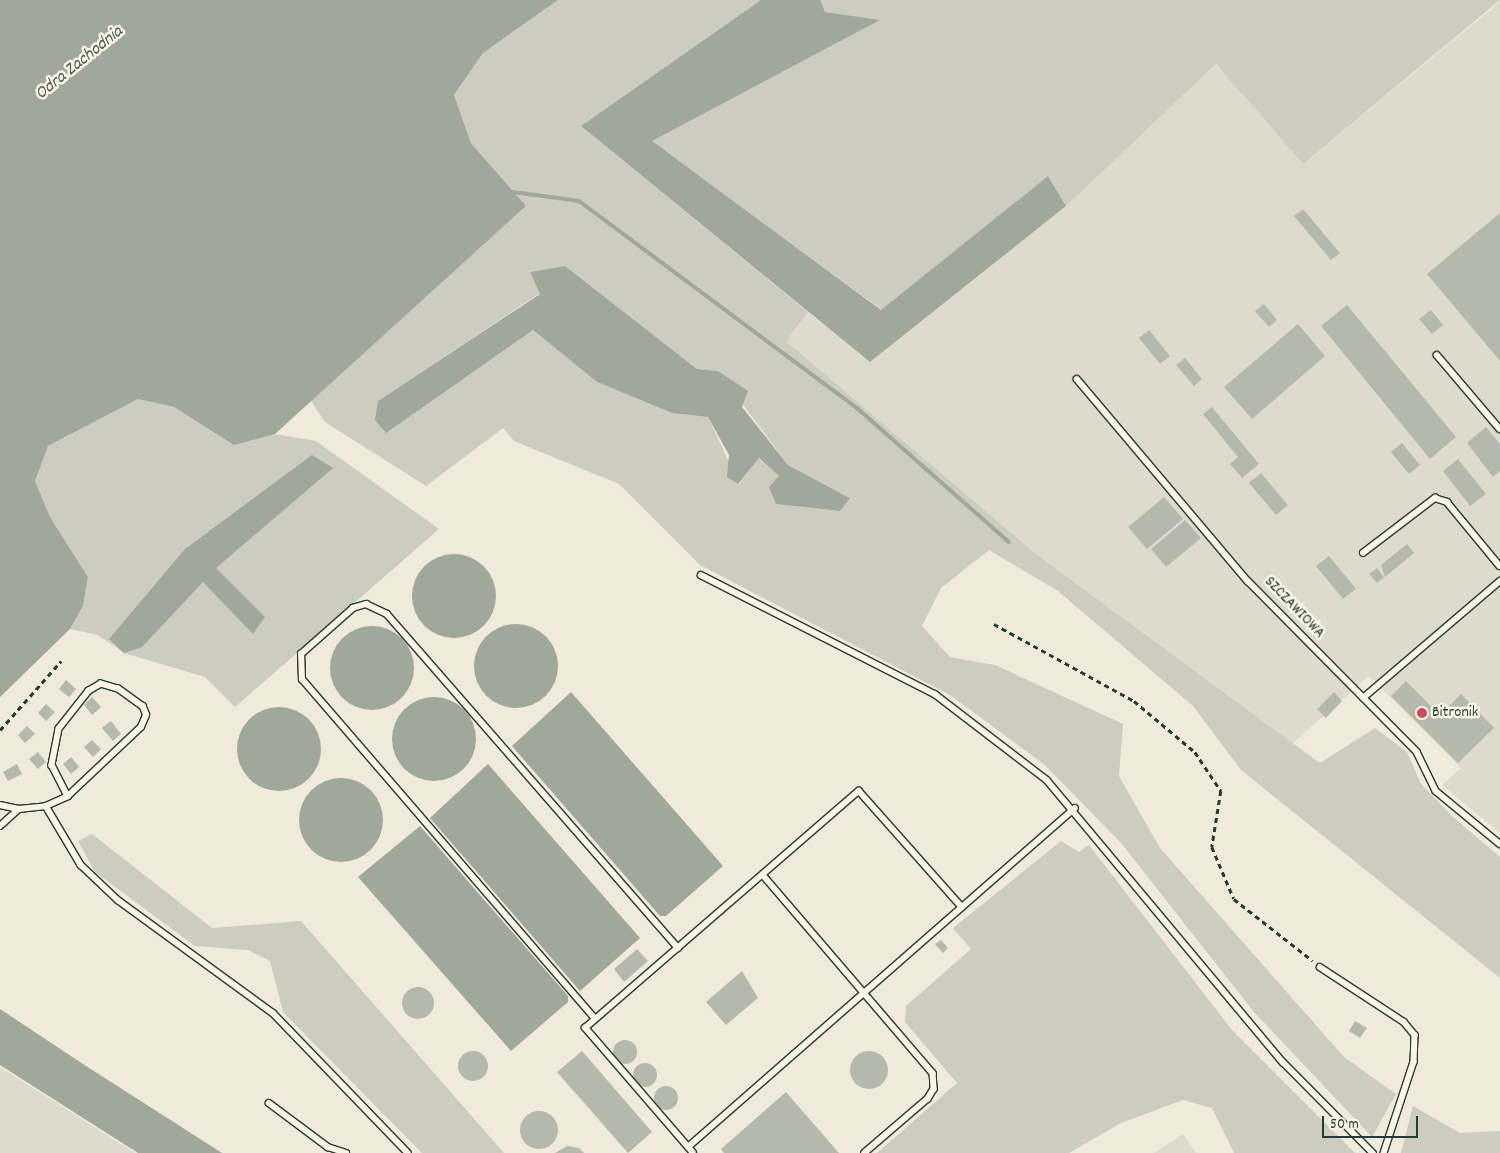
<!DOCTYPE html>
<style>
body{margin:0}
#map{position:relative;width:1500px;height:1153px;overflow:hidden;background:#efeada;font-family:Dekko,sans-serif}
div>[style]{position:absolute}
.built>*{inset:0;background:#dedbcc}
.green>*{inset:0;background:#cccdbf}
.water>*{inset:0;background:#9fa89a}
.round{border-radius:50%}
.stream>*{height:4px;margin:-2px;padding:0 2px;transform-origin:2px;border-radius:2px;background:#9fa89a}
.building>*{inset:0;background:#b5b9ad}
.path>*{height:2.5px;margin-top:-1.25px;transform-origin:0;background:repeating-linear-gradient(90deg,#1f3d34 0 5px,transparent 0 9px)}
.roads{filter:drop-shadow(1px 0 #1f3d34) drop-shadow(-1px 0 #1f3d34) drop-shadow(0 1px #1f3d34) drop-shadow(0 -1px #1f3d34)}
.lane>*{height:5.5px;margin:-2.75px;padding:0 2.75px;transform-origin:2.75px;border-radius:2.75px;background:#fcf5e5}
.dots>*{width:14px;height:14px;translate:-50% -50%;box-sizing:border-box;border:2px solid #fcf5e5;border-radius:50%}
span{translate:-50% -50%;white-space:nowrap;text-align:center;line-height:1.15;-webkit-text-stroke:5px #fcf5e5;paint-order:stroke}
.street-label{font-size:16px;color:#1f3d34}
.poi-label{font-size:16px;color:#1f3d34}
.left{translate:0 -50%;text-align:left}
.water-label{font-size:18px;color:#455d53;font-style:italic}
.scale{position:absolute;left:1322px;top:1116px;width:96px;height:22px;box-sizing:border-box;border:2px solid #1f3d34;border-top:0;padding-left:6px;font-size:15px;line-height:18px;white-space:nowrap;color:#1f3d34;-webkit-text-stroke:4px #fcf5e5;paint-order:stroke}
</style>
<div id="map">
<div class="built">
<div style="clip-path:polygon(1500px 2px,1500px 833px,1442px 785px,1461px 768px,1369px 676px,1293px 743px,1036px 554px,786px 341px,808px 312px,870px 362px,1066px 206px,1216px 64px,1303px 164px)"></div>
<div style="clip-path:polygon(0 1067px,135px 1153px,0 1153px)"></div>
<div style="clip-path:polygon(1183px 1134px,1196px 1153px,1154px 1153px)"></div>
</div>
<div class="green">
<div style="clip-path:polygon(evenodd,558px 0,761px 0,581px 126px,808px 312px,786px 341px,1036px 554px,1320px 763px,1375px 728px,1407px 752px,1421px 784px,1453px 817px,1500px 857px,1500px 978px,1241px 770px,1193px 706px,1058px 591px,989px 550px,941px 588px,922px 626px,950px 657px,995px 665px,1123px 724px,1119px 776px,1160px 848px,1344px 1057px,1396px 1094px,1372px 1137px,1254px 1012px,1121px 843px,1045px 765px,950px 695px,700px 565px,619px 484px,514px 441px,503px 428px,426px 486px,325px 422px,311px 401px,526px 206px,471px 143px,454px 95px,483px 53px,558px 0,565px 266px,697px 369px,718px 371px,788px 465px,849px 497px,840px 511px,776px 504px,779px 476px,758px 458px,739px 484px,708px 417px,672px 413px,597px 382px,533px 330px,378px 401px,540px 293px,530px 272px,565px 266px)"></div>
<div style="clip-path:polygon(820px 0,1500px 0,1303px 164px,1216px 64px,1066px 206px,1048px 176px,882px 310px,651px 141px,879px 20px,824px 12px)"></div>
<div style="clip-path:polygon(138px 399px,174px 407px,234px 444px,275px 434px,316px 441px,439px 529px,235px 707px,205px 677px,124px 653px,98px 635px,70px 629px,83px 606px,88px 577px,50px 517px,35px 481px,48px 446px)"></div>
<div style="clip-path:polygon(92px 834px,212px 928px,301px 921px,504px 1153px,422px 1153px,283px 1012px,270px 961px,248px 950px,195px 946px,95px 872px,78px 841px)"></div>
<div style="clip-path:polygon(1061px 841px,1079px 852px,1089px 845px,1232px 1030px,1355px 1153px,1234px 1153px,1212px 1108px,1183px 1100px,1121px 1123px,1069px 1153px,877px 1153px,957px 1083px,905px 1022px,906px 1006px,971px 949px,953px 928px)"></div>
<div style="clip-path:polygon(1413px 1106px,1460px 1133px,1500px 1131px,1500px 1153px,1401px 1153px)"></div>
</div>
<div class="water">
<div style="clip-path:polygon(0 0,558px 0,483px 53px,454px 95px,471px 143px,526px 206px,275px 434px,234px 445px,174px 407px,138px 399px,48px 446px,35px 481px,50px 517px,88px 577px,83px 606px,70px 629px,0 697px)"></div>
<div style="clip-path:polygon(761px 0,820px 0,825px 12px,880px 20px,652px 141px,881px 310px,1048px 176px,1066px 206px,870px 362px,581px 126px)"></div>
<div style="clip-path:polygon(565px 266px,697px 369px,718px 371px,748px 391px,742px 407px,788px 465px,850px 498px,840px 511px,776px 504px,769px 487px,779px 476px,759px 458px,738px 484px,727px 477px,729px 455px,708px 417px,672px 413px,597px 382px,533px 330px,386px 433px,375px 420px,378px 401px,540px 294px,530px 272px)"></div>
<div style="clip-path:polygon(312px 455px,333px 468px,216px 568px,265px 617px,253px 634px,203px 582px,142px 647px,124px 653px,109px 639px,185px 549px)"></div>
<div class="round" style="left:412px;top:554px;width:84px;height:84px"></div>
<div class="round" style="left:474px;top:624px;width:84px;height:84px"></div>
<div class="round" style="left:330px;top:626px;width:84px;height:84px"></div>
<div style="clip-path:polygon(571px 692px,723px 866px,666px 916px,660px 916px,512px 746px)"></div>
<div class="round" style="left:392px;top:697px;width:84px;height:84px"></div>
<div class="round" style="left:237px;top:707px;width:84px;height:84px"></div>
<div style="clip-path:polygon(488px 764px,640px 938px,580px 991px,430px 818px)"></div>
<div class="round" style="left:299px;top:778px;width:84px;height:84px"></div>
<div style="clip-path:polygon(420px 826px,568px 996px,568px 1002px,511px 1051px,358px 877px)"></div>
<div style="clip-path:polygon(0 1009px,86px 1066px,222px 1153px,138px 1153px,0 1065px)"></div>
</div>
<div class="stream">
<div style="left:513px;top:192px;width:67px;rotate:7.8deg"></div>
<div style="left:579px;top:201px;width:348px;rotate:36.7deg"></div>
<div style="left:858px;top:409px;width:201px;rotate:41.4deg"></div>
</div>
<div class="building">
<div style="clip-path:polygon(1303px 209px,1340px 253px,1331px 260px,1294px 216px)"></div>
<div style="clip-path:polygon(1500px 213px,1500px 361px,1427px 274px)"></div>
<div style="clip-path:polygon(1264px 304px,1277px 320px,1269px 327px,1255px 311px)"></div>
<div style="clip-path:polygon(1347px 305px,1456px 437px,1430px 459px,1321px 326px)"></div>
<div style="clip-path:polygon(1431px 310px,1443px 325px,1432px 334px,1419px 319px)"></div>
<div style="clip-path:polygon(1298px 324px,1325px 356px,1252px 419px,1224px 387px)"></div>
<div style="clip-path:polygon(1149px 330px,1170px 356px,1160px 364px,1139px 338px)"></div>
<div style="clip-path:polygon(1185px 358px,1202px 379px,1194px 386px,1176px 365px)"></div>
<div style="clip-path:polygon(1212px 407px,1259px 464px,1242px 478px,1230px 464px,1238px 457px,1203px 414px)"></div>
<div style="clip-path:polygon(1486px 427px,1500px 444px,1500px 471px,1493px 477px,1467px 443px)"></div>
<div style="clip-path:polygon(1402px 443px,1420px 465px,1409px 474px,1391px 452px)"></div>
<div style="clip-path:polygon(1458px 459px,1486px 494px,1470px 506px,1443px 471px)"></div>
<div style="clip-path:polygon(1261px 473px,1288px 505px,1276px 515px,1249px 483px)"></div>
<div style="clip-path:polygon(1164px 497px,1183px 519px,1147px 549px,1128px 527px)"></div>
<div style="clip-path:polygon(1185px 520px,1201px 538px,1166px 567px,1151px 549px)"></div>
<div style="clip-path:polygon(1407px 544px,1414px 553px,1385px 577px,1381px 565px)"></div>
<div style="clip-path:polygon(1329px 556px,1356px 589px,1343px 599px,1316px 566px)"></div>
<div style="clip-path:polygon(1377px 568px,1384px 577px,1377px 583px,1369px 574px)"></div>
<div style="clip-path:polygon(66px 680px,76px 689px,69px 697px,59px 689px)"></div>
<div style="clip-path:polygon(1406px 681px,1440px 715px,1461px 694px,1494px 728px,1458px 763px,1391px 696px)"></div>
<div style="clip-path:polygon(1334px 692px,1342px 701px,1326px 718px,1317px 709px)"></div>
<div style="clip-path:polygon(92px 697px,101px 707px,92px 715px,84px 705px)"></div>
<div style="clip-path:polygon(46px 704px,55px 712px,46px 721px,38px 713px)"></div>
<div style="clip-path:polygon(111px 721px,121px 734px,113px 741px,102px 728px)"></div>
<div style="clip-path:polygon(27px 726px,35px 734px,25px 743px,18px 735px)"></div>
<div style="clip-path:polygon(92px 740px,101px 749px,93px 757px,84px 747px)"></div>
<div style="clip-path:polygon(38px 752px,46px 762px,38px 769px,29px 759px)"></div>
<div style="clip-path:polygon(71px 757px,79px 767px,71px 774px,63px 764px)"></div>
<div style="clip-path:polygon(17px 764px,22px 774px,8px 781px,3px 772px)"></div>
<div style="clip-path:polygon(941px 940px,948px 948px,943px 953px,935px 944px)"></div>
<div style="clip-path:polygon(637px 949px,648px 961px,624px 982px,614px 969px)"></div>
<div style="clip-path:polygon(742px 971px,758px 998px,726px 1025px,706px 1002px)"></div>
<div class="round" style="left:402px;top:987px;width:32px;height:32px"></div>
<div style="clip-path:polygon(1355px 1021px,1367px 1028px,1360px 1038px,1349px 1031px)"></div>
<div class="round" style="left:613px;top:1040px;width:24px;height:24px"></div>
<div class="round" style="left:458px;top:1051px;width:30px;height:30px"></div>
<div style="clip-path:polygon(582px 1051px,652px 1132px,628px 1153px,557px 1072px)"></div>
<div class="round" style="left:850px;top:1051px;width:38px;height:38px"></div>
<div class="round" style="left:633px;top:1063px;width:24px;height:24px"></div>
<div class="round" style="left:654px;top:1086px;width:24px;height:24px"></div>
<div style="clip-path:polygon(786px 1092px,839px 1153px,724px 1153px,721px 1149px)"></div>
<div class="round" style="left:520px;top:1111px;width:38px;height:38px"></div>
<div style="clip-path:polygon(567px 1146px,579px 1148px,584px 1153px,555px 1153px)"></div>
</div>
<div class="path">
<div style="left:994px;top:624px;width:160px;rotate:28.8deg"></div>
<div style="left:1134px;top:701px;width:80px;rotate:39.9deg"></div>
<div style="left:1195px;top:752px;width:47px;rotate:56.3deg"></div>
<div style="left:1221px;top:791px;width:57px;rotate:99.1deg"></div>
<div style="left:1212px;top:847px;width:56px;rotate:67.1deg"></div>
<div style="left:1234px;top:899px;width:100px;rotate:38.1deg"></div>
<div style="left:0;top:730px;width:92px;rotate:-48.5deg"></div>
</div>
<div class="roads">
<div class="lane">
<div style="left:1437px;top:355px;width:97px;rotate:49.6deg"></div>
<div style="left:1077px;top:379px;width:265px;rotate:49.8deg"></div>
<div style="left:1248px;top:581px;width:240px;rotate:45.3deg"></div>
<div style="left:1417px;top:752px;width:43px;rotate:64deg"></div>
<div style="left:1436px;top:791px;width:83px;rotate:39.6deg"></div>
<div style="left:1363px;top:553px;width:91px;rotate:-37.4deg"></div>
<div style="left:1435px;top:498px;width:13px;rotate:18deg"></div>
<div style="left:1447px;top:502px;width:83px;rotate:50.4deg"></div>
<div style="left:701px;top:575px;width:263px;rotate:27deg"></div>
<div style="left:935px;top:694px;width:141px;rotate:37.5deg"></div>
<div style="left:1047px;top:780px;width:368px;rotate:50.1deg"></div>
<div style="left:1283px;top:1062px;width:128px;rotate:45.3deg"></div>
<div style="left:1363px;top:698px;width:180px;rotate:-40.5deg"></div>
<div style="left:0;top:805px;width:19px;rotate:12deg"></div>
<div style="left:19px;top:809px;width:27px;rotate:-6deg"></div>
<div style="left:46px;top:806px;width:69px;rotate:59.3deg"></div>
<div style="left:81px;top:865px;width:51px;rotate:43.4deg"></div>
<div style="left:118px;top:900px;width:192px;rotate:36.1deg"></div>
<div style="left:273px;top:1013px;width:194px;rotate:46deg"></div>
<div style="left:46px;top:806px;width:24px;rotate:-24deg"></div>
<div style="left:68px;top:796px;width:100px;rotate:-43.4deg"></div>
<div style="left:141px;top:727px;width:13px;rotate:-67deg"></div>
<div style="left:146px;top:715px;width:9px;rotate:-111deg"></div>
<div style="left:143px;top:707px;width:31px;rotate:-144deg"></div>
<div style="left:118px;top:689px;width:18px;rotate:-164deg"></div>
<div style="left:101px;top:684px;width:14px;rotate:150deg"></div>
<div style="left:89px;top:691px;width:48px;rotate:128.3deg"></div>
<div style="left:59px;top:729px;width:37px;rotate:101deg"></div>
<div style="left:52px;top:765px;width:35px;rotate:63deg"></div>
<div style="left:0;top:826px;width:25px;rotate:-42deg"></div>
<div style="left:763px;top:875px;width:261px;rotate:49.4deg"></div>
<div style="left:933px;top:1073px;width:16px;rotate:86deg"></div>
<div style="left:934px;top:1089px;width:12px;rotate:121deg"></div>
<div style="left:928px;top:1099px;width:83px;rotate:139.4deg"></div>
<div style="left:1320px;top:967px;width:100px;rotate:33.2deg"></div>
<div style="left:1404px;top:1022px;width:17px;rotate:50deg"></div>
<div style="left:1415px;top:1035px;width:27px;rotate:92deg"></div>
<div style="left:1414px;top:1062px;width:96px;rotate:108.2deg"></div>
<div style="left:595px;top:1019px;width:448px;rotate:-130.8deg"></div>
<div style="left:302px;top:680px;width:26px;rotate:-92deg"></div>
<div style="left:301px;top:654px;width:69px;rotate:-41.5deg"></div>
<div style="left:353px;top:608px;width:14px;rotate:-17deg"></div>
<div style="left:366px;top:604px;width:23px;rotate:25deg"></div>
<div style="left:387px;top:614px;width:443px;rotate:48.9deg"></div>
<div style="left:269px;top:1103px;width:74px;rotate:36.7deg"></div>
<div style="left:328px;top:1147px;width:19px;rotate:18deg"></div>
<div style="left:688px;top:1147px;width:514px;rotate:-41.22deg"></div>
<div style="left:693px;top:1153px;width:165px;rotate:-130.8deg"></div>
<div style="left:585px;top:1028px;width:362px;rotate:-40.9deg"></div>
<div style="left:859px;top:791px;width:155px;rotate:48.4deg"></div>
</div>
</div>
<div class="dots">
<div style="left:1422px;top:713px;background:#d1495b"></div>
</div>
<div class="street-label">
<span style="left:1294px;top:608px;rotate:46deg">SZCZAWIOWA</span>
</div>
<div class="poi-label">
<span class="left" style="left:1432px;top:713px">Bitronik</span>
</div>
<div class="water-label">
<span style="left:80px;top:64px;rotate:-39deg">Odra Zachodnia</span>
</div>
<div class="scale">50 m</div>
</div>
